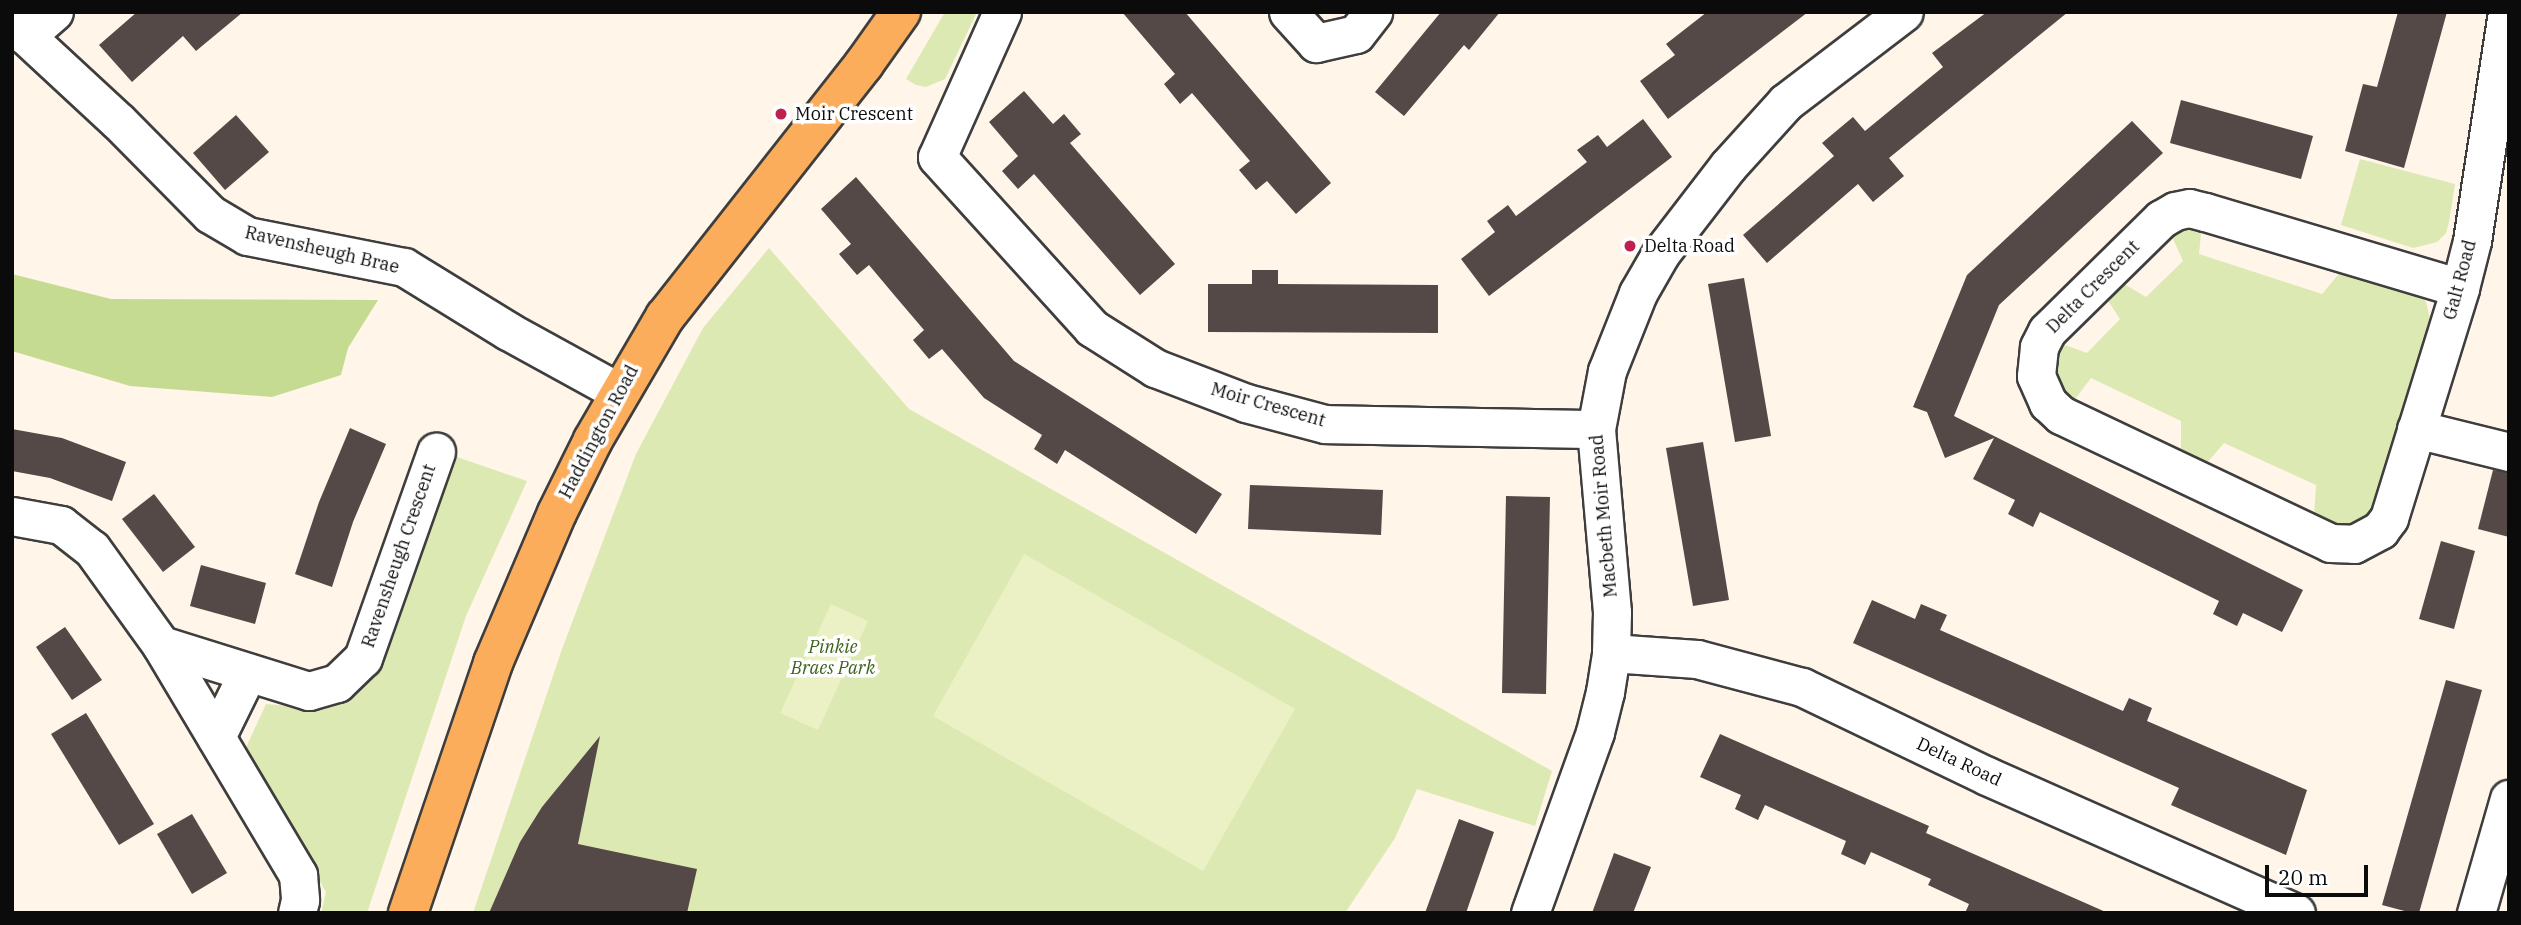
<!DOCTYPE html>
<style>
body{margin:0}
#map{position:relative;width:2521px;height:925px;overflow:hidden;background:#fff5e9;font-family:"IBM Plex Serif",serif}
div>[style]{position:absolute}
.green>*{inset:0;background:#dde9b3}
.forest>*{inset:0;background:#c5db92}
.pitch>*{inset:0;background:#ecf0c5}
.building>*{inset:0;background:#544947}
.roads{filter:drop-shadow(2px 0 #3e3e3e) drop-shadow(-2px 0 #3e3e3e) drop-shadow(0 2px #3e3e3e) drop-shadow(0 -2px #3e3e3e)}
.minor>*{height:37px;margin:-18.5px;padding:0 18.5px;transform-origin:18.5px;border-radius:18.5px;background:#fff}
.primary>*{height:38px;margin:-19px;padding:0 19px;transform-origin:19px;border-radius:19px;background:#fcad5c}
.dots>*{width:19px;height:19px;translate:-50% -50%;box-sizing:border-box;border:4px solid #fff;border-radius:50%}
span{translate:-50% -50%;white-space:nowrap;text-align:center;line-height:1.15;-webkit-text-stroke:7px #fff;paint-order:stroke}
.poi-label{font-size:18px;color:#0b0b0b}
.left{translate:0 -50%;text-align:left}
.street-label{font-size:18px;color:#0b0b0b}
.park-label{font-size:18px;color:#3c631b;font-style:italic}
.frame{position:absolute;inset:0;border:14px solid #0b0b0b;pointer-events:none}
.scale{position:absolute;left:2265px;top:865px;width:103px;height:32px;box-sizing:border-box;border:4px solid #0b0b0b;border-top:0;padding-left:9px;font-size:21px;line-height:24px;white-space:nowrap;color:#0b0b0b;-webkit-text-stroke:5px #fff;paint-order:stroke}
</style>
<div id="map">
<div class="green">
<div style="clip-path:polygon(945px 12px,977px 12px,945px 79px,926px 87px,916px 85px,906px 79px)"></div>
<div style="clip-path:polygon(2360px 159px,2455px 184px,2449px 222px,2446px 233px,2437px 242px,2413px 248px,2341px 225px)"></div>
<div style="clip-path:polygon(2202px 223px,2199px 254px,2322px 294px,2343px 269px,2419px 294px,2426px 302px,2431px 323px,2375px 508px,2357px 524px,2335px 525px,2314px 517px,2316px 485px,2224px 443px,2205px 465px,2181px 453px,2181px 421px,2091px 378px,2073px 402px,2063px 395px,2051px 364px,2057px 342px,2087px 353px,2120px 319px,2105px 296px,2119px 281px,2146px 297px,2183px 261px,2170px 232px,2176px 226px)"></div>
<div style="clip-path:polygon(769px 248px,909px 409px,1552px 771px,1535px 826px,1417px 789px,1395px 838px,1345px 913px,473px 913px,562px 649px,636px 454px,703px 328px)"></div>
<div style="clip-path:polygon(457px 457px,527px 481px,466px 616px,367px 913px,321px 913px,326px 892px,244px 752px,266px 704px,310px 708px,375px 677px)"></div>
</div>
<div class="forest">
<div style="clip-path:polygon(12px 274px,111px 299px,378px 300px,348px 348px,341px 375px,272px 397px,130px 386px,12px 351px)"></div>
</div>
<div class="pitch">
<div style="clip-path:polygon(1024px 554px,1295px 709px,1203px 871px,933px 716px)"></div>
<div style="clip-path:polygon(831px 604px,868px 621px,818px 730px,780px 713px)"></div>
</div>
<div class="building">
<div style="clip-path:polygon(137px 12px,243px 12px,196px 51px,183px 36px,132px 82px,99px 45px)"></div>
<div style="clip-path:polygon(1122px 12px,1185px 12px,1331px 183px,1296px 214px,1267px 181px,1256px 190px,1239px 170px,1250px 161px,1192px 93px,1180px 104px,1164px 84px,1175px 74px)"></div>
<div style="clip-path:polygon(1441px 12px,1500px 12px,1469px 50px,1464px 45px,1404px 116px,1375px 92px)"></div>
<div style="clip-path:polygon(1707px 12px,1808px 12px,1668px 119px,1640px 81px,1675px 55px,1666px 44px)"></div>
<div style="clip-path:polygon(1987px 12px,2068px 12px,1889px 158px,1904px 176px,1873px 202px,1858px 184px,1767px 263px,1743px 235px,1834px 156px,1822px 143px,1853px 117px,1865px 131px,1943px 67px,1932px 53px)"></div>
<div style="clip-path:polygon(2398px 12px,2447px 12px,2404px 168px,2345px 151px,2363px 84px,2377px 87px)"></div>
<div style="clip-path:polygon(1024px 91px,1053px 124px,1064px 114px,1081px 134px,1070px 143px,1175px 264px,1140px 295px,1034px 174px,1018px 189px,1002px 171px,1018px 156px,989px 122px)"></div>
<div style="clip-path:polygon(2181px 100px,2313px 136px,2301px 179px,2170px 143px)"></div>
<div style="clip-path:polygon(236px 115px,269px 152px,225px 190px,193px 153px)"></div>
<div style="clip-path:polygon(1643px 119px,1672px 157px,1489px 296px,1461px 259px,1495px 232px,1487px 221px,1508px 205px,1516px 216px,1587px 162px,1577px 150px,1598px 135px,1607px 147px)"></div>
<div style="clip-path:polygon(2132px 121px,2163px 153px,1999px 305px,1954px 416px,2303px 590px,2282px 632px,2243px 613px,2237px 626px,2213px 614px,2219px 601px,2040px 512px,2033px 527px,2008px 514px,2015px 500px,1973px 479px,1994px 438px,1945px 458px,1927px 412px,1913px 407px,1967px 275px)"></div>
<div style="clip-path:polygon(856px 177px,1014px 361px,1222px 494px,1196px 534px,1065px 450px,1057px 464px,1034px 449px,1042px 435px,984px 398px,942px 349px,929px 359px,913px 340px,924px 330px,895px 296px,869px 265px,857px 275px,839px 254px,851px 244px,821px 209px)"></div>
<div style="clip-path:polygon(1252px 270px,1278px 270px,1278px 284px,1438px 285px,1438px 333px,1208px 332px,1208px 284px,1252px 284px)"></div>
<div style="clip-path:polygon(1744px 278px,1771px 436px,1735px 442px,1708px 284px)"></div>
<div style="clip-path:polygon(350px 428px,386px 444px,353px 522px,332px 587px,295px 574px,319px 502px)"></div>
<div style="clip-path:polygon(12px 429px,62px 438px,126px 462px,112px 501px,50px 478px,12px 471px)"></div>
<div style="clip-path:polygon(1703px 442px,1729px 600px,1693px 606px,1666px 448px)"></div>
<div style="clip-path:polygon(2493px 470px,2509px 472px,2509px 537px,2478px 529px)"></div>
<div style="clip-path:polygon(1250px 485px,1383px 490px,1381px 535px,1248px 529px)"></div>
<div style="clip-path:polygon(154px 494px,195px 547px,163px 572px,122px 519px)"></div>
<div style="clip-path:polygon(1506px 496px,1550px 497px,1546px 694px,1502px 693px)"></div>
<div style="clip-path:polygon(2441px 541px,2475px 551px,2454px 629px,2419px 619px)"></div>
<div style="clip-path:polygon(201px 565px,266px 583px,255px 624px,190px 606px)"></div>
<div style="clip-path:polygon(1872px 600px,1915px 619px,1921px 604px,1947px 615px,1940px 630px,2123px 711px,2129px 698px,2152px 708px,2147px 721px,2307px 790px,2286px 855px,2171px 805px,2179px 788px,1853px 643px)"></div>
<div style="clip-path:polygon(65px 627px,102px 680px,72px 700px,36px 647px)"></div>
<div style="clip-path:polygon(2446px 680px,2482px 690px,2419px 913px,2412px 913px,2382px 905px)"></div>
<div style="clip-path:polygon(86px 713px,154px 824px,119px 845px,51px 734px)"></div>
<div style="clip-path:polygon(1720px 734px,1929px 826px,1926px 833px,2108px 913px,1965px 913px,1969px 904px,1928px 885px,1931px 879px,1871px 852px,1865px 865px,1841px 854px,1846px 841px,1765px 805px,1758px 820px,1735px 809px,1741px 795px,1700px 777px)"></div>
<div style="clip-path:polygon(600px 736px,578px 844px,697px 869px,687px 913px,489px 913px,520px 842px,542px 807px)"></div>
<div style="clip-path:polygon(192px 814px,227px 873px,192px 894px,157px 834px)"></div>
<div style="clip-path:polygon(1459px 819px,1494px 832px,1466px 913px,1425px 913px)"></div>
<div style="clip-path:polygon(1614px 853px,1651px 867px,1633px 913px,1592px 913px)"></div>
</div>
<div class="roads">
<div class="minor">
<div style="left:1002px;top:12px;width:159px;rotate:114.1deg"></div>
<div style="left:937px;top:157px;width:231px;rotate:47.8deg"></div>
<div style="left:1092px;top:328px;width:75px;rotate:32.4deg"></div>
<div style="left:1155px;top:368px;width:97px;rotate:21deg"></div>
<div style="left:1246px;top:403px;width:82px;rotate:14.9deg"></div>
<div style="left:1325px;top:424px;width:271px;rotate:1.1deg"></div>
<div style="left:1288px;top:12px;width:42px;rotate:47.9deg"></div>
<div style="left:1316px;top:43px;width:41px;rotate:-12.7deg"></div>
<div style="left:1356px;top:34px;width:28px;rotate:-52deg"></div>
<div style="left:12px;top:23px;width:144px;rotate:42.8deg"></div>
<div style="left:118px;top:121px;width:131px;rotate:45.3deg"></div>
<div style="left:210px;top:214px;width:43px;rotate:30.7deg"></div>
<div style="left:247px;top:236px;width:160px;rotate:11.2deg"></div>
<div style="left:404px;top:267px;width:122px;rotate:31.6deg"></div>
<div style="left:508px;top:331px;width:127px;rotate:28.8deg"></div>
<div style="left:26px;top:36px;width:37px;rotate:-41deg"></div>
<div style="left:2460px;top:288px;width:266px;rotate:-163.4deg"></div>
<div style="left:2205px;top:212px;width:16px;rotate:-166deg"></div>
<div style="left:2189px;top:208px;width:14px;rotate:168deg"></div>
<div style="left:2175px;top:211px;width:16px;rotate:150deg"></div>
<div style="left:2161px;top:219px;width:160px;rotate:135.5deg"></div>
<div style="left:2047px;top:331px;width:18px;rotate:117deg"></div>
<div style="left:2039px;top:347px;width:29px;rotate:96deg"></div>
<div style="left:2036px;top:376px;width:30px;rotate:66deg"></div>
<div style="left:2048px;top:403px;width:18px;rotate:43deg"></div>
<div style="left:2061px;top:415px;width:298px;rotate:25.4deg"></div>
<div style="left:2330px;top:543px;width:24px;rotate:2deg"></div>
<div style="left:2354px;top:544px;width:30px;rotate:-28deg"></div>
<div style="left:2380px;top:530px;width:15px;rotate:-53deg"></div>
<div style="left:2389px;top:518px;width:241px;rotate:-72.8deg"></div>
<div style="left:2460px;top:288px;width:49px;rotate:-75.7deg"></div>
<div style="left:2472px;top:241px;width:232px;rotate:-81.3deg"></div>
<div style="left:2416px;top:429px;width:96px;rotate:13.9deg"></div>
<div style="left:12px;top:516px;width:50px;rotate:10.4deg"></div>
<div style="left:61px;top:525px;width:39px;rotate:38deg"></div>
<div style="left:92px;top:549px;width:118px;rotate:54.3deg"></div>
<div style="left:161px;top:645px;width:268px;rotate:59.2deg"></div>
<div style="left:298px;top:875px;width:25px;rotate:85deg"></div>
<div style="left:300px;top:900px;width:13px;rotate:103deg"></div>
<div style="left:161px;top:645px;width:155px;rotate:17.3deg"></div>
<div style="left:309px;top:691px;width:29px;rotate:-16deg"></div>
<div style="left:337px;top:683px;width:36px;rotate:-44deg"></div>
<div style="left:363px;top:658px;width:219px;rotate:-70.5deg"></div>
<div style="left:1611px;top:653px;width:86px;rotate:4deg"></div>
<div style="left:1697px;top:659px;width:109px;rotate:14.9deg"></div>
<div style="left:1802px;top:687px;width:205px;rotate:25.7deg"></div>
<div style="left:1987px;top:776px;width:338px;rotate:23.9deg"></div>
<div style="left:216px;top:737px;width:72px;rotate:-63.8deg"></div>
<div style="left:1530px;top:913px;width:192px;rotate:-70.2deg"></div>
<div style="left:1595px;top:732px;width:41px;rotate:-76deg"></div>
<div style="left:1605px;top:692px;width:39px;rotate:-81deg"></div>
<div style="left:1611px;top:653px;width:41px;rotate:-88.6deg"></div>
<div style="left:1612px;top:612px;width:184px;rotate:-95deg"></div>
<div style="left:1596px;top:429px;width:59px;rotate:-79.3deg"></div>
<div style="left:1607px;top:371px;width:84px;rotate:-68.3deg"></div>
<div style="left:1638px;top:293px;width:46px;rotate:-60.1deg"></div>
<div style="left:1661px;top:253px;width:110px;rotate:-52.4deg"></div>
<div style="left:1728px;top:166px;width:86px;rotate:-47.8deg"></div>
<div style="left:1786px;top:102px;width:148px;rotate:-37.3deg"></div>
<div style="left:2476px;top:913px;width:119px;rotate:-73.9deg"></div>
</div>
<div class="primary">
<div style="left:408px;top:913px;width:264px;rotate:-71.2deg"></div>
<div style="left:493px;top:663px;width:163px;rotate:-66.9deg"></div>
<div style="left:557px;top:513px;width:81px;rotate:-63.7deg"></div>
<div style="left:593px;top:440px;width:143px;rotate:-59.7deg"></div>
<div style="left:665px;top:317px;width:322px;rotate:-51.8deg"></div>
<div style="left:864px;top:64px;width:64px;rotate:-54.6deg"></div>
</div>
</div>
<div class="dots">
<div style="left:781px;top:114px;background:#be2150"></div>
<div style="left:1630px;top:246px;background:#be2150"></div>
</div>
<div class="poi-label">
<span class="left" style="left:795px;top:114px">Moir Crescent</span>
<span class="left" style="left:1644px;top:246px">Delta Road</span>
</div>
<div class="street-label">
<span style="left:322px;top:250px;rotate:13deg">Ravensheugh Brae</span>
<span style="left:2460px;top:280px;rotate:-75deg">Galt Road</span>
<span style="left:2093px;top:287px;rotate:-45deg">Delta Crescent</span>
<span style="left:1268px;top:405px;rotate:16deg">Moir Crescent</span>
<span style="left:599px;top:432px;rotate:-62deg">Haddington Road</span>
<span style="left:1604px;top:516px;rotate:-95deg">Macbeth Moir Road</span>
<span style="left:399px;top:556px;rotate:-71deg">Ravensheugh Crescent</span>
<span style="left:1959px;top:762px;rotate:25deg">Delta Road</span>
</div>
<div class="park-label">
<span style="left:833px;top:658px">Pinkie<br>Braes Park</span>
</div>
<div class="frame"></div>
<div class="scale">20 m</div>
</div>
